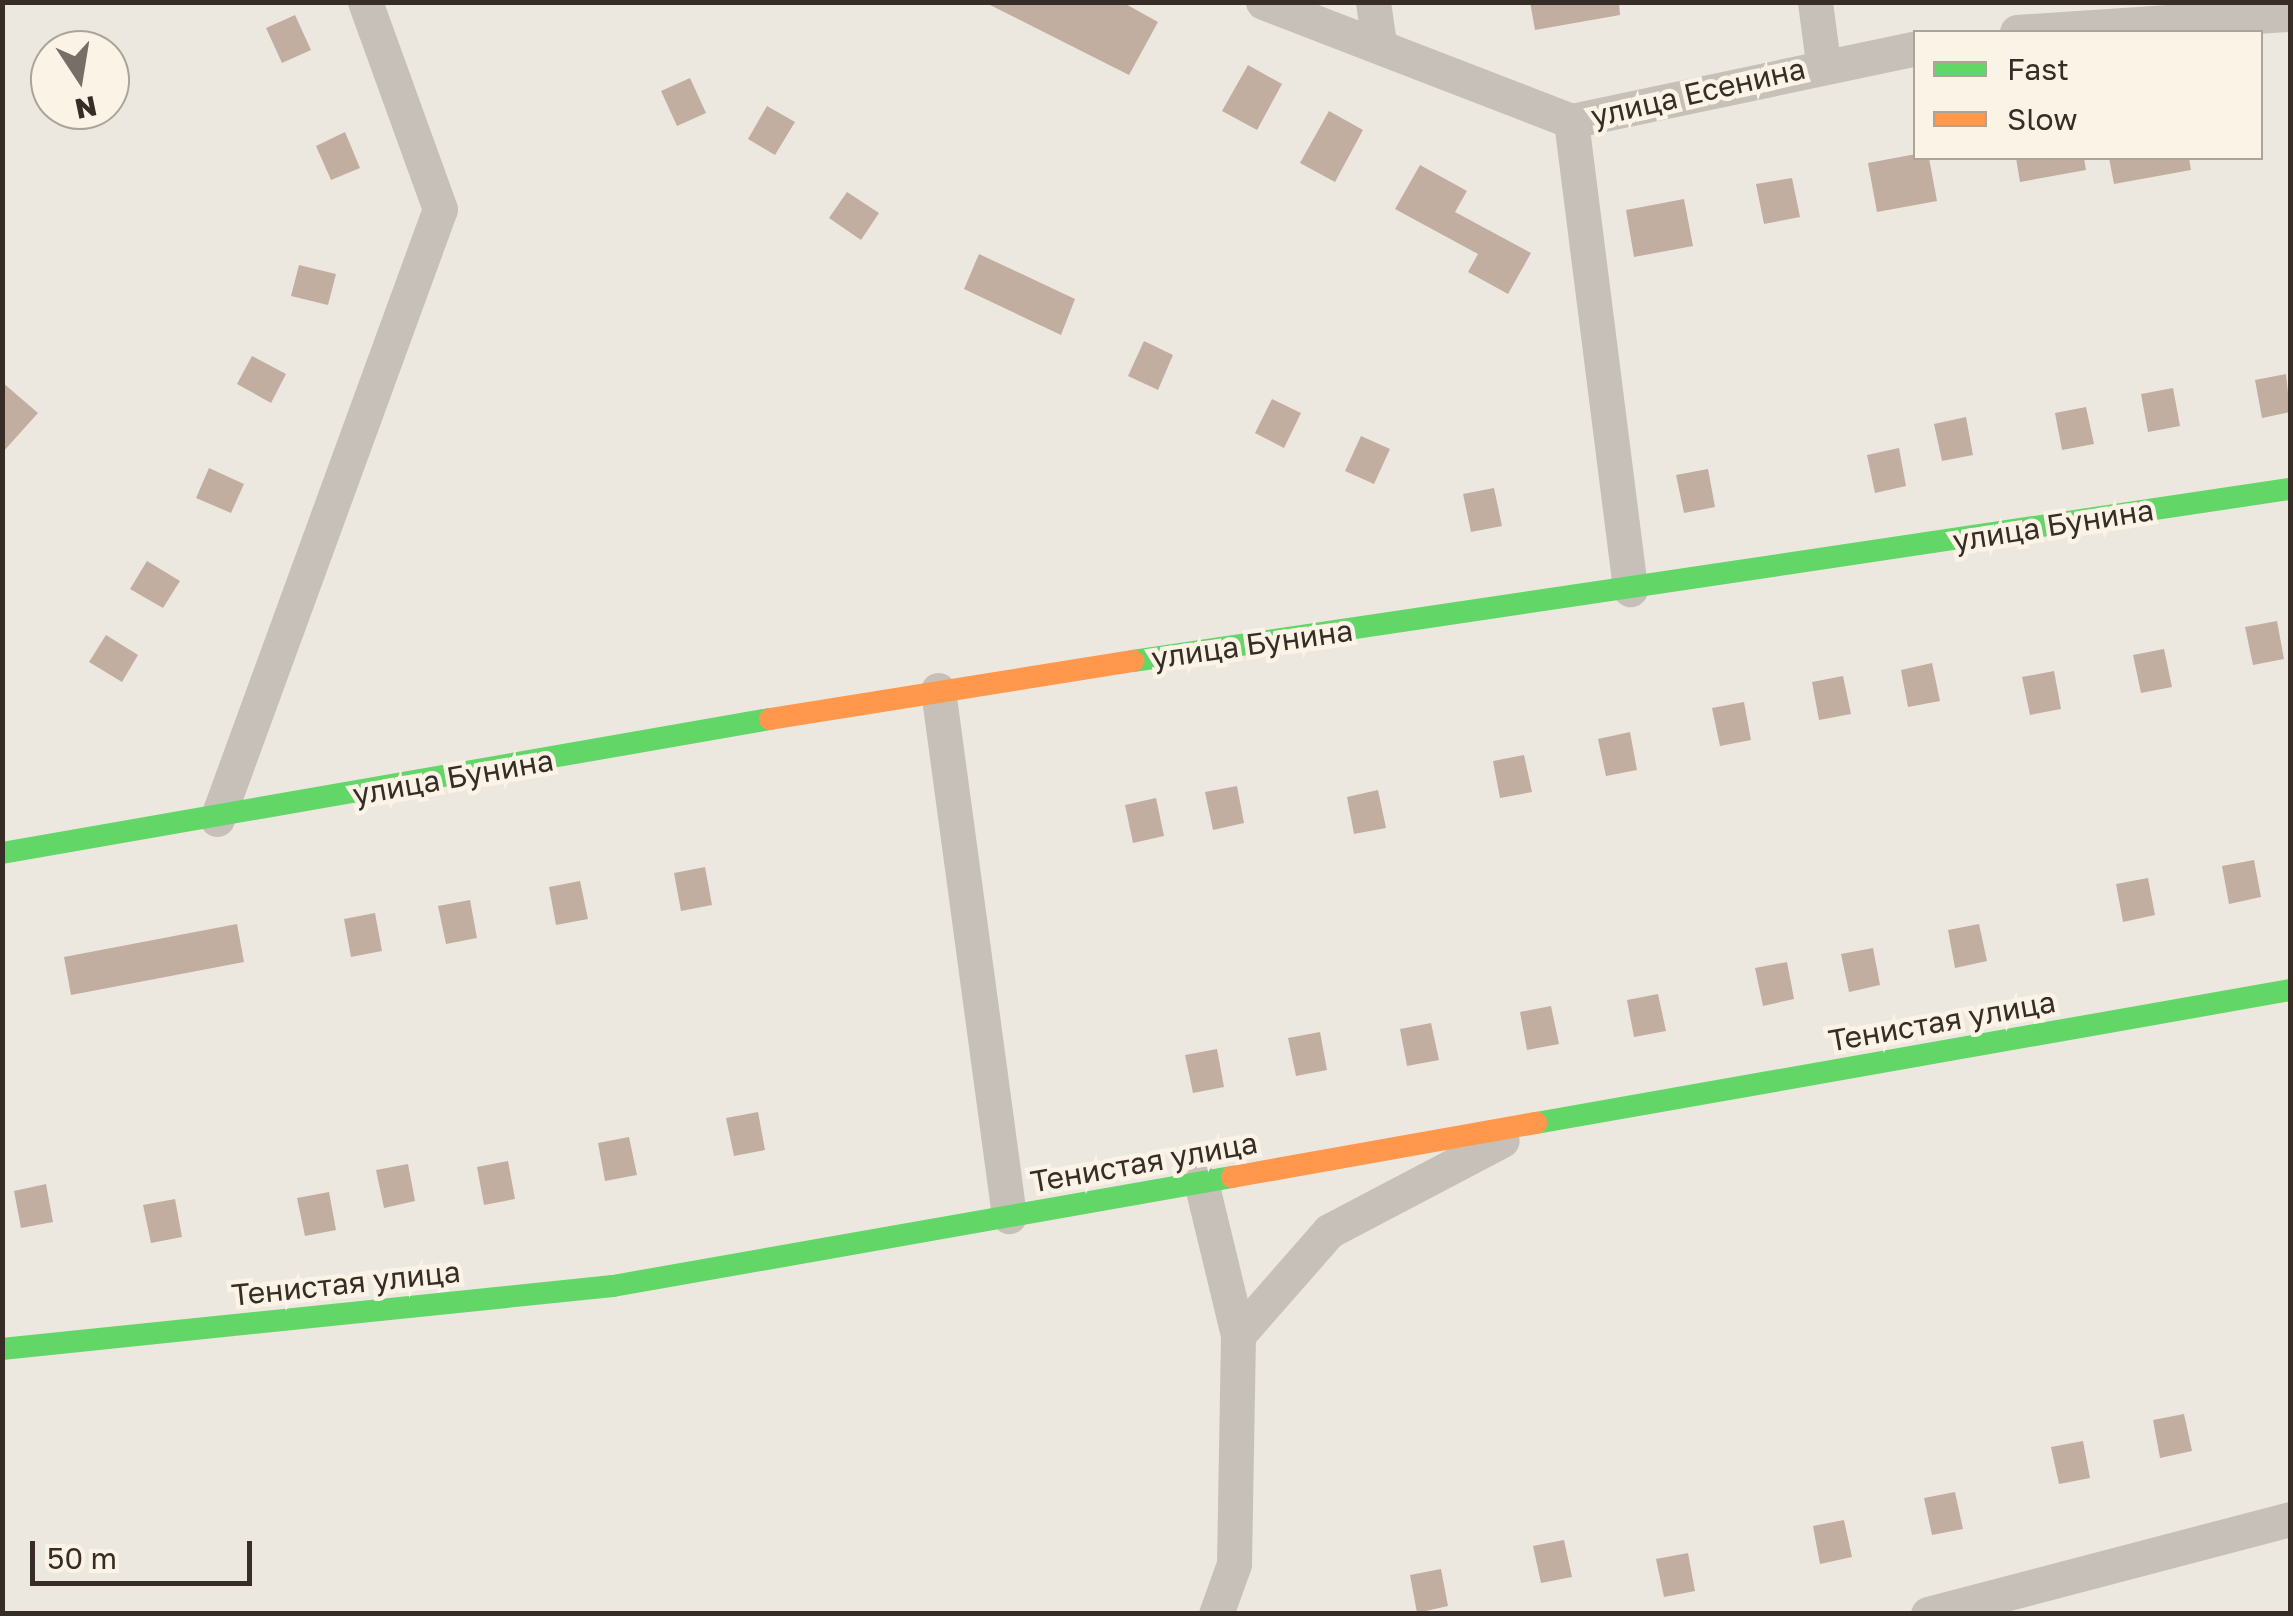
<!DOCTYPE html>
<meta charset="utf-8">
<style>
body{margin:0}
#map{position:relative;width:2293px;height:1616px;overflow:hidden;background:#ede8df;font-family:"Golos Text",sans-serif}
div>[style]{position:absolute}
.building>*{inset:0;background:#c2aea0}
.street>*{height:35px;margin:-17.5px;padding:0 17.5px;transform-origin:17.5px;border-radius:17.5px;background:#c6c0b8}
.fast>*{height:22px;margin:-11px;padding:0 11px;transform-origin:11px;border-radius:11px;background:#63d668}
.slow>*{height:22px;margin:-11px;padding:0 11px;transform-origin:11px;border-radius:11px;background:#ff974d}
span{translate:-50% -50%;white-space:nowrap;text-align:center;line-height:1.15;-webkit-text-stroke:9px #fbf3e6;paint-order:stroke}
.street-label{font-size:30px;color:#372d26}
.frame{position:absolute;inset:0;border:5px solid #372d26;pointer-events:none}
.legend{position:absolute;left:1913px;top:30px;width:350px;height:130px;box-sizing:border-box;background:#fbf3e6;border:2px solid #ada499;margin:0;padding:12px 18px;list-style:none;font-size:30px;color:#372d26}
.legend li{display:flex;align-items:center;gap:20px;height:50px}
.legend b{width:50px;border:2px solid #ada499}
.north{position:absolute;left:30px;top:30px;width:100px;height:100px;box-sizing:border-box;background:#fbf3e6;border:2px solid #ada499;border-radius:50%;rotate:168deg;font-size:28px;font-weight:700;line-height:40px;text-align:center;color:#372d26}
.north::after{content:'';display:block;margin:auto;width:35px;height:45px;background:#776e67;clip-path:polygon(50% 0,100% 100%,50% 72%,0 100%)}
.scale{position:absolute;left:30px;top:1541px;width:222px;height:45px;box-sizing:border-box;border:5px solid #372d26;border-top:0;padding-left:12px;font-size:30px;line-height:35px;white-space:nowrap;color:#372d26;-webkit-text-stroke:8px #fbf3e6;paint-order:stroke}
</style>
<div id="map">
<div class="building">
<div style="clip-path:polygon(984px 2px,1122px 2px,1158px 22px,1129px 75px)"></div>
<div style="clip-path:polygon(1530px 2px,1619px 2px,1620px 15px,1535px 30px)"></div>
<div style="clip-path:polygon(295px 15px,311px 50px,282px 63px,266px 28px)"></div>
<div style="clip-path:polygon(1248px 65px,1282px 84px,1257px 130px,1222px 111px)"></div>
<div style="clip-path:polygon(690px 78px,706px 113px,677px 126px,661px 91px)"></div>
<div style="clip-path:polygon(767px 106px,795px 122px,775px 155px,748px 139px)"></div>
<div style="clip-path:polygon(1329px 111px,1363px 130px,1335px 182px,1300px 163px)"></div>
<div style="clip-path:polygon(345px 132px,360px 168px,331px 180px,316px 146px)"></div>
<div style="clip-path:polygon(1916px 154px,1929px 158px,1937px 201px,1877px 212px,1868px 163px)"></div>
<div style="clip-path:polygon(2016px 158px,2084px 158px,2086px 170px,2020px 182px)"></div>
<div style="clip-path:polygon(2109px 158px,2189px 158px,2191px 170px,2114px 184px)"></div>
<div style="clip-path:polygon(1420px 165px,1467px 191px,1455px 212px,1531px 253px,1508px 294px,1468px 272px,1478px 254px,1395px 209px)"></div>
<div style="clip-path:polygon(1792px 178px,1800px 217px,1764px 224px,1756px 184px)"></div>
<div style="clip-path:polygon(847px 192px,879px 213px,861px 240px,829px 218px)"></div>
<div style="clip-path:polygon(1684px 199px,1693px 246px,1634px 257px,1626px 210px)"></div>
<div style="clip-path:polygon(979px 254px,1075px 299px,1061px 335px,964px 289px)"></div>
<div style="clip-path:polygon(299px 265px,336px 274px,328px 305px,291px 296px)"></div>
<div style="clip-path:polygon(1144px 341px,1173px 355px,1158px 390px,1128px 376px)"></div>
<div style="clip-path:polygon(252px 356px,286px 374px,271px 403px,237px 384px)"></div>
<div style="clip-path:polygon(2286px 374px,2290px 412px,2262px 418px,2255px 380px)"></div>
<div style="clip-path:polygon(2px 382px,38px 413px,2px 453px)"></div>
<div style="clip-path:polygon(2173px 388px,2180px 426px,2148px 432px,2141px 394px)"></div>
<div style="clip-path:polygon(1272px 399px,1301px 413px,1284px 448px,1255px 433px)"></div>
<div style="clip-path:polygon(2086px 407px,2094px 444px,2062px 450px,2055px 413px)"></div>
<div style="clip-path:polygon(1966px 417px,1973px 455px,1942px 461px,1934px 424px)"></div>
<div style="clip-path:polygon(1361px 436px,1390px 449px,1374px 484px,1345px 471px)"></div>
<div style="clip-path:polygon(1899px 448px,1906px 486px,1875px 493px,1867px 455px)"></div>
<div style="clip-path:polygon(209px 468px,244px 484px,231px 513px,196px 498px)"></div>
<div style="clip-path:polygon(1708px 469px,1715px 507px,1684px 513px,1676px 475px)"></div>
<div style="clip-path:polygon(1494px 488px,1502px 526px,1471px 532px,1463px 494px)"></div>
<div style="clip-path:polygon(147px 561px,180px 581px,163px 608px,130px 589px)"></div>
<div style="clip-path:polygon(2277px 621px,2284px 659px,2253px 665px,2245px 627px)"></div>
<div style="clip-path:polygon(106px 635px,138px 655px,122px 682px,89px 662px)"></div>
<div style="clip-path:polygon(2164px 649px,2172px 687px,2141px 693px,2133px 655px)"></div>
<div style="clip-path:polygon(1932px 663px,1940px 701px,1908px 707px,1901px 670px)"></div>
<div style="clip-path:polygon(2054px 671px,2061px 709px,2030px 715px,2022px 677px)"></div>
<div style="clip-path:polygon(1843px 676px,1851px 714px,1819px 720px,1812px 682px)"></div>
<div style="clip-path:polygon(1744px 702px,1751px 740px,1720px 746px,1712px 708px)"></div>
<div style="clip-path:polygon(1630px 732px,1637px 770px,1606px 776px,1598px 739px)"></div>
<div style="clip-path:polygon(1524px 755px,1532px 792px,1500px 798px,1493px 761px)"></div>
<div style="clip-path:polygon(1237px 786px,1244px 823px,1213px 830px,1205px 792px)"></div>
<div style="clip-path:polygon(1378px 790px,1386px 828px,1354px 834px,1347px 797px)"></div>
<div style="clip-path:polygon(1156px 798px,1164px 836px,1133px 843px,1125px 805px)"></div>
<div style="clip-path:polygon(2254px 860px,2261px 897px,2229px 904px,2222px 866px)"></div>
<div style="clip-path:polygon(705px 867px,712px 905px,681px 911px,674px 873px)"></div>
<div style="clip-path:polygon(2148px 878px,2155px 915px,2123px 922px,2116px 884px)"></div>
<div style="clip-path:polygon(580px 881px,588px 919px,556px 925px,549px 887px)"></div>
<div style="clip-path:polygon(470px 900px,477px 938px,446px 944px,438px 906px)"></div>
<div style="clip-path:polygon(375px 913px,382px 951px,351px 957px,344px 919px)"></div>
<div style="clip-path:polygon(237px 924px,244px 962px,71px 995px,64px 957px)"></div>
<div style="clip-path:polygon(1979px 924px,1987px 961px,1955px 968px,1948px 930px)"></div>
<div style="clip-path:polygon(1873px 948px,1880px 985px,1849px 992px,1841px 954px)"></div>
<div style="clip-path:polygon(1787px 962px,1794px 999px,1763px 1006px,1755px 968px)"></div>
<div style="clip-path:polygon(1658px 994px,1666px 1031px,1634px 1037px,1627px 1000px)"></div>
<div style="clip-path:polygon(1551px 1006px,1559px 1044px,1527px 1050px,1520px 1012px)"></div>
<div style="clip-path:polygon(1431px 1023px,1439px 1060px,1407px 1066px,1400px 1029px)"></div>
<div style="clip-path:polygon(1320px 1032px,1327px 1070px,1296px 1076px,1288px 1038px)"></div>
<div style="clip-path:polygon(1217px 1049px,1224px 1087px,1193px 1093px,1185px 1055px)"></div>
<div style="clip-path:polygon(758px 1112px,765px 1150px,734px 1156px,726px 1118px)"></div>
<div style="clip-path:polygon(629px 1137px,637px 1175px,605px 1181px,598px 1143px)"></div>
<div style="clip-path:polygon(508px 1161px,515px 1199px,484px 1205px,477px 1167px)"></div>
<div style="clip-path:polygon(408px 1164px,415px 1201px,384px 1208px,376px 1170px)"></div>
<div style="clip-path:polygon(46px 1184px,53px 1222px,21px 1228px,14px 1191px)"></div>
<div style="clip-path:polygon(329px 1192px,336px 1230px,305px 1236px,297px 1198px)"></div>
<div style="clip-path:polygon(175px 1199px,182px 1237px,151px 1243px,143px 1205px)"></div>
<div style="clip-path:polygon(2184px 1414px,2192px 1451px,2160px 1458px,2153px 1420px)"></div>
<div style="clip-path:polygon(2083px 1441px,2090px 1478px,2059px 1484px,2051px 1447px)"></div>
<div style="clip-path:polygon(1955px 1492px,1963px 1529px,1932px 1535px,1924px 1498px)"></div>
<div style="clip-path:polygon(1844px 1520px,1852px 1557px,1820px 1564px,1813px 1526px)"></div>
<div style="clip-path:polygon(1564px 1540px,1572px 1577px,1541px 1583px,1533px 1546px)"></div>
<div style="clip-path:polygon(1688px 1553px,1695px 1591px,1664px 1597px,1656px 1559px)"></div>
<div style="clip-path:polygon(1441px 1569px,1448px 1606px,1417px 1613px,1410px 1575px)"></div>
</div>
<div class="street">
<div style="left:1263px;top:2px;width:330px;rotate:21.1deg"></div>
<div style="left:1571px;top:121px;width:353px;rotate:-11.9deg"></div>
<div style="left:1373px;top:2px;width:41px;rotate:81.7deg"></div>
<div style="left:1815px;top:2px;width:62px;rotate:82.5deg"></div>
<div style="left:2017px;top:32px;width:274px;rotate:-3.8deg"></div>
<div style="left:1571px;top:121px;width:472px;rotate:82.8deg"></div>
<div style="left:938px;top:690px;width:531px;rotate:82.31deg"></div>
<div style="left:217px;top:819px;width:649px;rotate:-69.92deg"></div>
<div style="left:440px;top:209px;width:220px;rotate:-109.9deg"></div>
<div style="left:1201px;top:1182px;width:157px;rotate:76.4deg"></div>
<div style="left:1238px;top:1335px;width:229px;rotate:91deg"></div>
<div style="left:1234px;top:1564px;width:53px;rotate:109.8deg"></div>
<div style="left:1238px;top:1335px;width:138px;rotate:-48.8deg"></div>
<div style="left:1329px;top:1231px;width:195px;rotate:-27.7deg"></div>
<div style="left:1928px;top:1614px;width:374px;rotate:-14.7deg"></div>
</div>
<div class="fast">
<div style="left:1133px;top:661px;width:1170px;rotate:-8.46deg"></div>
<div style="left:2px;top:853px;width:780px;rotate:-9.9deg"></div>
<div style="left:1536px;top:1123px;width:766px;rotate:-10deg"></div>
<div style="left:2px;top:1349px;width:614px;rotate:-5.89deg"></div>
<div style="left:613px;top:1286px;width:629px;rotate:-9.99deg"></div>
</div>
<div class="slow">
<div style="left:770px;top:719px;width:368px;rotate:-9.1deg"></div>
<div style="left:1232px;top:1177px;width:309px;rotate:-10.1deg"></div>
</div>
<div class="street-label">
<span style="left:1698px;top:92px;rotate:-13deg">улица Есенина</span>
<span style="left:2053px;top:525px;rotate:-9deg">улица Бунина</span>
<span style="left:1252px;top:644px;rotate:-8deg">улица Бунина</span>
<span style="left:453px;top:777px;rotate:-10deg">улица Бунина</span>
<span style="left:1942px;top:1021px;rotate:-10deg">Тенистая улица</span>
<span style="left:1144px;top:1162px;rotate:-10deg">Тенистая улица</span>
<span style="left:346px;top:1283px;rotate:-6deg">Тенистая улица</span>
</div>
<div class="frame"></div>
<ul class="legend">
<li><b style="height:12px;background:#63d668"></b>Fast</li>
<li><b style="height:12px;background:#ff974d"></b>Slow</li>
</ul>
<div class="north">N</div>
<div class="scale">50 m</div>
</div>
